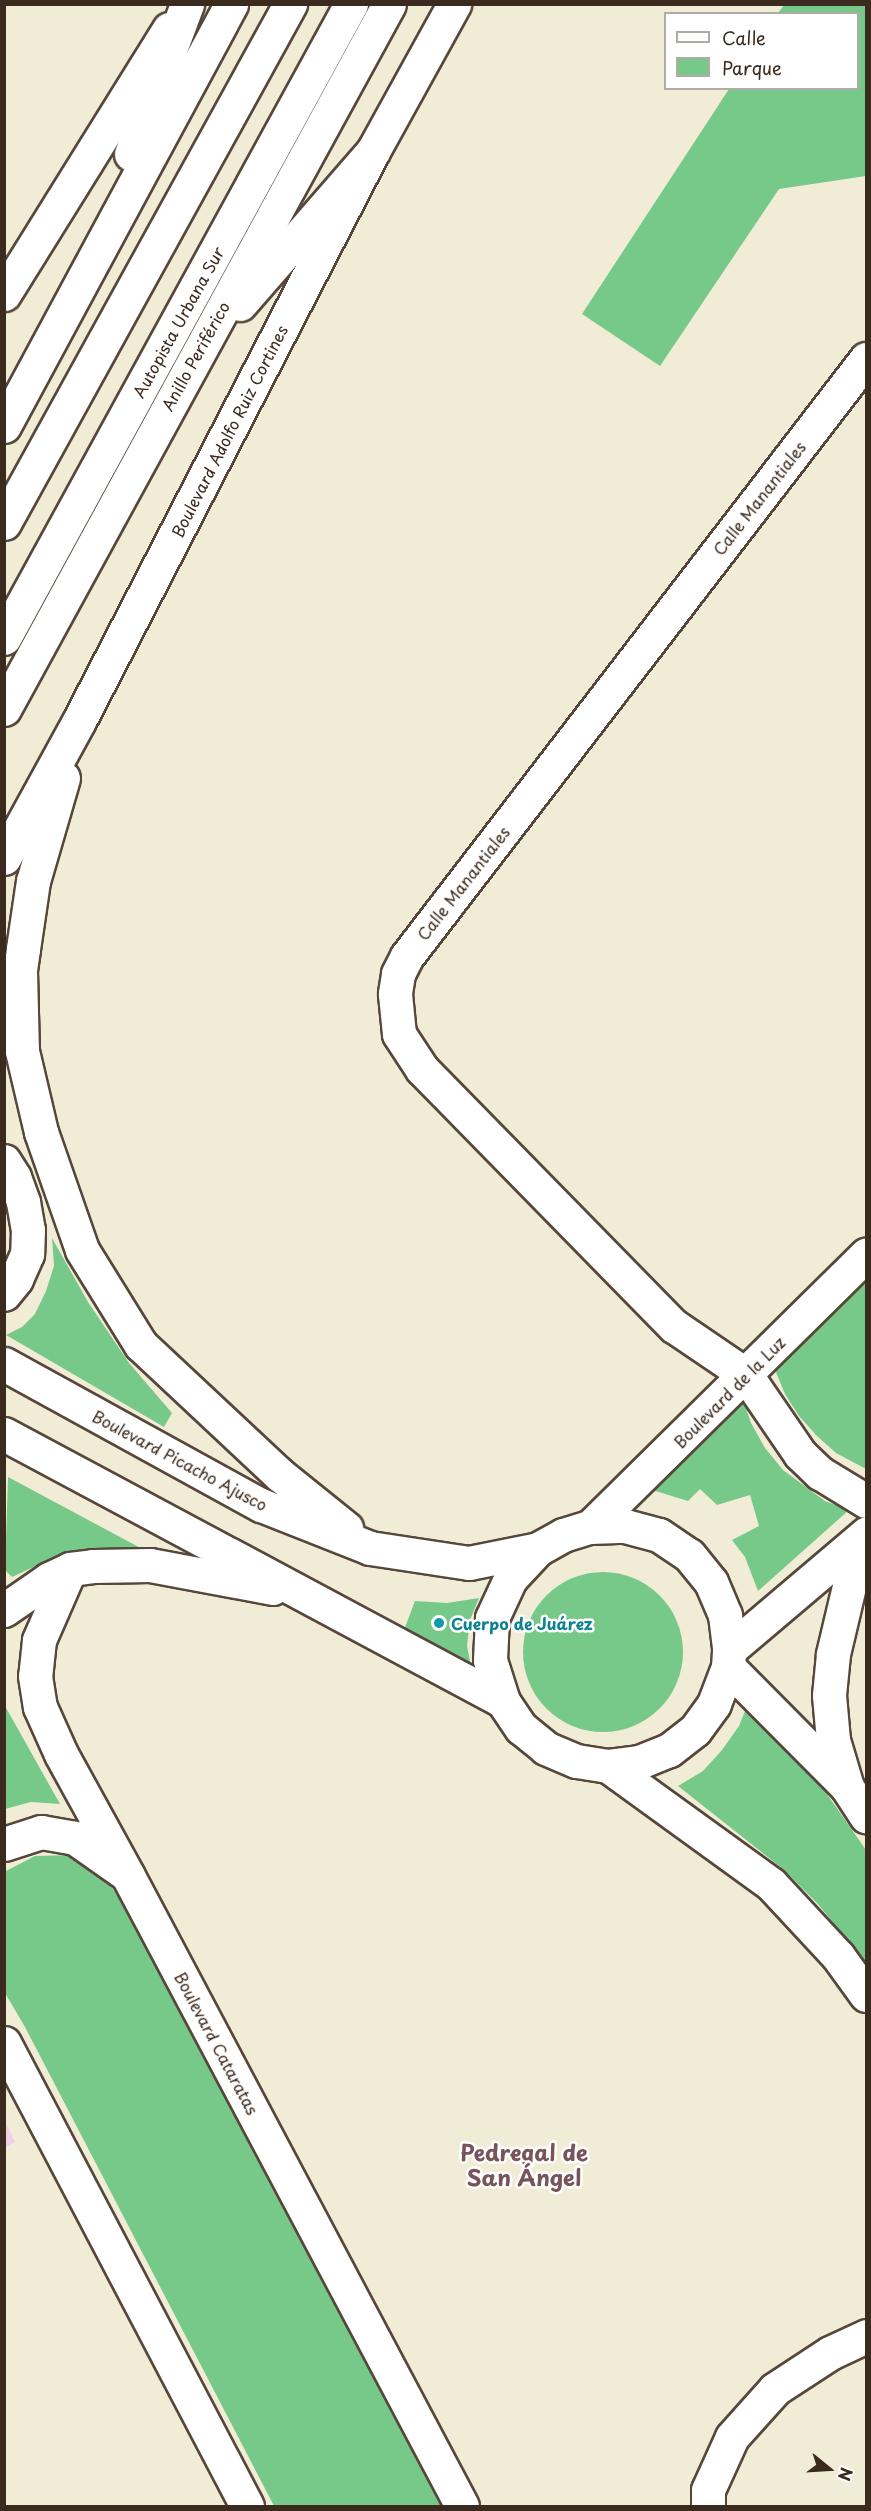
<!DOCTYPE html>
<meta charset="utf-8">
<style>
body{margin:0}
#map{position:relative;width:871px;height:2511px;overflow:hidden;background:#f1ecd6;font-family:"Playpen Sans",sans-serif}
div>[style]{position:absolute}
.built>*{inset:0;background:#efd0e5}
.green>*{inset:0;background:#77c98a}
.round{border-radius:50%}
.roads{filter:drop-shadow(2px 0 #56473a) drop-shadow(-2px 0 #56473a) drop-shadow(0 2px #56473a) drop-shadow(0 -2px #56473a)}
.minor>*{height:33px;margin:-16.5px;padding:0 16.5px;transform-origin:16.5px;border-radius:16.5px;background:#fff}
.major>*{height:33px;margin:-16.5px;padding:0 16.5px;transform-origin:16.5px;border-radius:16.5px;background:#fff}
.highway>*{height:33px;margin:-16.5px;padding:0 16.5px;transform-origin:16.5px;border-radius:16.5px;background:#fff}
.dots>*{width:16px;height:16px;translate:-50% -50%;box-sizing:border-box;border:3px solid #fff;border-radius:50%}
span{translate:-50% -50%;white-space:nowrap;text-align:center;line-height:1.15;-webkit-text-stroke:5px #fff;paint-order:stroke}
.street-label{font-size:16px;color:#3b2a1e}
.culture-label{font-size:16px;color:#0d838f;font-weight:700}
.left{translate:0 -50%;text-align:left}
.district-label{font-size:22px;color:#76545a;font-weight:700}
.frame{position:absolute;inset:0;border:6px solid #3b2a1e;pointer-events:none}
.legend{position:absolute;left:664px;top:12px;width:195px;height:78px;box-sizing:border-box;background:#fff;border:2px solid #b1aaa5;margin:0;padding:8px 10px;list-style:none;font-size:18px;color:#3b2a1e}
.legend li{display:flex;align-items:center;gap:12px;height:30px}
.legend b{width:30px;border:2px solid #b1aaa5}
.north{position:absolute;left:799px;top:2439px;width:60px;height:60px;-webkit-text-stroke:4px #fff;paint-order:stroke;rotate:108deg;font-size:16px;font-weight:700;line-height:24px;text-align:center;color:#3b2a1e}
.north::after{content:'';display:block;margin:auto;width:21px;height:27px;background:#3b2a1e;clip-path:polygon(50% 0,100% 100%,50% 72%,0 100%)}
</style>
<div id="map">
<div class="built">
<div style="clip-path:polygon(5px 2121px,15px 2142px,5px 2148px,4px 2148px)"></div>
</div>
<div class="green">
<div style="clip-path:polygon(784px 5px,866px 5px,866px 176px,779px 189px,660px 366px,582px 314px,729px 89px,858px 88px,858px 14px,778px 13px)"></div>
<div style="clip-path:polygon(52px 1238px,88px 1302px,129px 1363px,172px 1413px,164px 1427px,6px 1335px,22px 1327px,35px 1314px,46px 1291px,54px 1266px)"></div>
<div style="clip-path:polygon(866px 1278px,866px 1469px,836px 1453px,817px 1436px,799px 1416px,785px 1394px,775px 1370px)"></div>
<div style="clip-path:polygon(742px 1397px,751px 1423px,765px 1448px,783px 1470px,825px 1501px,849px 1510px,758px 1591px,745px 1557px,732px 1540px,759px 1526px,750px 1495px,717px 1505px,700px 1489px,688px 1501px,649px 1489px)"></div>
<div style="clip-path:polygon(8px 1477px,148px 1552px,93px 1551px,51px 1559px,12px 1577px,5px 1570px)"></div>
<div class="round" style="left:523px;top:1572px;width:160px;height:160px"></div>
<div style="clip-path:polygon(479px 1598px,470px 1620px,467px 1646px,471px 1666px,404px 1630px,415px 1601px,447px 1603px)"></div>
<div style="clip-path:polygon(749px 1701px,818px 1781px,866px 1850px,866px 1964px,818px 1904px,783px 1869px,678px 1786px,703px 1771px,722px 1750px,739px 1726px)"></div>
<div style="clip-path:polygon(4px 1706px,5px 1706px,60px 1804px,31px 1802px,5px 1809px)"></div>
<div style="clip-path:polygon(72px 1855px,109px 1883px,139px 1929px,444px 2506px,274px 2506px,25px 2027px,5px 1993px,4px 1872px,35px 1856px)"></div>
</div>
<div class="roads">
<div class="minor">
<div style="left:866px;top:359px;width:753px;rotate:127.55deg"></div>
<div style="left:407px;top:956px;width:20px;rotate:117deg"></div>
<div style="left:398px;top:974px;width:20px;rotate:99deg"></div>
<div style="left:395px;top:994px;width:40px;rotate:84.3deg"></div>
<div style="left:399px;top:1034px;width:42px;rotate:56.7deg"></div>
<div style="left:422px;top:1069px;width:360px;rotate:45.6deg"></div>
<div style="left:674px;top:1326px;width:87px;rotate:34.2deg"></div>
<div style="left:746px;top:1375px;width:96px;rotate:55.6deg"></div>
<div style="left:800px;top:1454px;width:28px;rotate:44deg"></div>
<div style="left:820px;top:1473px;width:54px;rotate:31.3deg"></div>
<div style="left:590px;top:1527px;width:388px;rotate:-44.6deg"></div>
<div style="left:70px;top:1569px;width:77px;rotate:113.6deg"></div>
<div style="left:39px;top:1640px;width:36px;rotate:96deg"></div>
<div style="left:35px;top:1676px;width:31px;rotate:81deg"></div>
<div style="left:40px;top:1707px;width:51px;rotate:65.9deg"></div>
<div style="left:61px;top:1754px;width:139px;rotate:61.2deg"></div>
<div style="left:128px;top:1876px;width:713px;rotate:62.07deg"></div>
<div style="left:729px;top:1650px;width:180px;rotate:-40.3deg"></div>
<div style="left:4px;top:1844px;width:39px;rotate:-18deg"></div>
<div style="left:41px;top:1832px;width:35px;rotate:10deg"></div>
<div style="left:75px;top:1838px;width:57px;rotate:35.1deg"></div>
<div style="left:4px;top:2043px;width:523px;rotate:62.31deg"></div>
<div style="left:708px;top:2506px;width:16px;rotate:-90deg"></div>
<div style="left:708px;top:2490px;width:58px;rotate:-65.6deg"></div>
<div style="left:732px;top:2437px;width:64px;rotate:-48.1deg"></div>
<div style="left:775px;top:2389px;width:66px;rotate:-33.2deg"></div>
<div style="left:830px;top:2353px;width:40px;rotate:-25deg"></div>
</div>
<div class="major">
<div style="left:4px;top:294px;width:312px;rotate:-58.1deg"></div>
<div style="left:63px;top:778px;width:107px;rotate:106.2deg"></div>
<div style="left:33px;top:881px;width:69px;rotate:98.4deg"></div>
<div style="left:23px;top:949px;width:22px;rotate:98deg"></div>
<div style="left:20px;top:971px;width:80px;rotate:88.6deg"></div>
<div style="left:22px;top:1051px;width:83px;rotate:76.8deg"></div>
<div style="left:41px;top:1132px;width:125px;rotate:70.8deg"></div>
<div style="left:82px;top:1250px;width:112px;rotate:58.2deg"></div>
<div style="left:141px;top:1345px;width:190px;rotate:43.1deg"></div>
<div style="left:280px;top:1475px;width:85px;rotate:38.8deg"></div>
<div style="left:4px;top:858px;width:156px;rotate:-61.3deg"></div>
<div style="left:79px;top:721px;width:641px;rotate:-62.72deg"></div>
<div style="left:373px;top:151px;width:168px;rotate:-61.1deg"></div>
<div style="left:4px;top:1161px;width:19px;rotate:58deg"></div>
<div style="left:14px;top:1177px;width:27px;rotate:70deg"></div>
<div style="left:23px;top:1202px;width:28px;rotate:80deg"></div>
<div style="left:28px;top:1230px;width:24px;rotate:92deg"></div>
<div style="left:27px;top:1254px;width:27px;rotate:114deg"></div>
<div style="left:16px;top:1279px;width:19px;rotate:129deg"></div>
<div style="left:4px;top:1364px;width:293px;rotate:28.8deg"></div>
<div style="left:261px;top:1505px;width:117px;rotate:21.5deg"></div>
<div style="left:370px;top:1548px;width:100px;rotate:8.6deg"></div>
<div style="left:469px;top:1563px;width:70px;rotate:-11.5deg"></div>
<div style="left:538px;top:1549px;width:29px;rotate:-29deg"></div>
<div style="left:563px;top:1535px;width:28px;rotate:-17deg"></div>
<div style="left:590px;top:1527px;width:35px;rotate:-2deg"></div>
<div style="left:625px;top:1526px;width:35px;rotate:15deg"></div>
<div style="left:659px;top:1535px;width:36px;rotate:34deg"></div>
<div style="left:689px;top:1555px;width:35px;rotate:51deg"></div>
<div style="left:711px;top:1582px;width:36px;rotate:67deg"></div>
<div style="left:725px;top:1615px;width:35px;rotate:83deg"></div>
<div style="left:729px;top:1650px;width:17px;rotate:93deg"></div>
<div style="left:728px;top:1667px;width:40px;rotate:111deg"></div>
<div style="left:714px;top:1704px;width:32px;rotate:126deg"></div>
<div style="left:695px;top:1730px;width:33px;rotate:142deg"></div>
<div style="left:669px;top:1750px;width:31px;rotate:158deg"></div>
<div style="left:640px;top:1762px;width:32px;rotate:173deg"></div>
<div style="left:608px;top:1766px;width:32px;rotate:-171deg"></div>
<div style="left:576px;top:1761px;width:33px;rotate:-157deg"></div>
<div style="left:546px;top:1748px;width:32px;rotate:-141deg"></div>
<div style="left:521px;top:1728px;width:32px;rotate:-124deg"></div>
<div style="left:503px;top:1701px;width:43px;rotate:-107.6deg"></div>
<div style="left:490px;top:1660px;width:42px;rotate:-87.3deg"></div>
<div style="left:492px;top:1618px;width:43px;rotate:-65.2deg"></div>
<div style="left:510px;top:1579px;width:41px;rotate:-47deg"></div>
<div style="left:4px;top:1434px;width:566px;rotate:28.15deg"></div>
<div style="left:4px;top:1610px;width:55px;rotate:-34.6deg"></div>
<div style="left:49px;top:1579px;width:23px;rotate:-25deg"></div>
<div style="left:70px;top:1569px;width:23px;rotate:-7deg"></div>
<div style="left:93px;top:1566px;width:57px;rotate:-1deg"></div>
<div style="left:150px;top:1565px;width:125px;rotate:10.6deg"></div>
<div style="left:728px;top:1667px;width:169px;rotate:45.2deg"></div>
<div style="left:847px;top:1787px;width:35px;rotate:57deg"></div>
<div style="left:608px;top:1766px;width:201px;rotate:35.9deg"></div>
<div style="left:771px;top:1884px;width:98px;rotate:47.1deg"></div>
<div style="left:838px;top:1956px;width:48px;rotate:54.3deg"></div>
<div style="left:847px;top:1787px;width:49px;rotate:-106.6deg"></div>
<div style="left:833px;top:1740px;width:45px;rotate:-95.1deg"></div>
<div style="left:829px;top:1695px;width:41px;rotate:-84.4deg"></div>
<div style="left:833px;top:1654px;width:117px;rotate:-76.7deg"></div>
</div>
<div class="highway">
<div style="left:131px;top:154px;width:160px;rotate:-69.5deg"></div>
<div style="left:240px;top:304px;width:203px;rotate:-49deg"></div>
<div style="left:4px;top:426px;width:479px;rotate:-61.7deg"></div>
<div style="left:4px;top:523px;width:593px;rotate:-61.14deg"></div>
<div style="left:4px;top:638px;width:723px;rotate:-61.31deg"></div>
<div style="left:4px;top:709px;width:803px;rotate:-61.36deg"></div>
</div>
</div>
<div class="dots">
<div style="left:439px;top:1623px;background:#0f9aa8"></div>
</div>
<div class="street-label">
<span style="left:178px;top:322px;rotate:-61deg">Autopista Urbana Sur</span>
<span style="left:195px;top:356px;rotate:-61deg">Anillo Periférico</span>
<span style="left:229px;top:431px;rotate:-63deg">Boulevard Adolfo Ruiz Cortines</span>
<span style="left:759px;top:498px;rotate:-52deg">Calle Manantiales</span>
<span style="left:463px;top:883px;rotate:-52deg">Calle Manantiales</span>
<span style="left:729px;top:1392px;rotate:-45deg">Boulevard de la Luz</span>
<span style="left:180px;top:1460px;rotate:28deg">Boulevard Picacho Ajusco</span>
<span style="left:217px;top:2043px;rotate:62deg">Boulevard Cataratas</span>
</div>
<div class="culture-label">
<span class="left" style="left:451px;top:1623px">Cuerpo de Juárez</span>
</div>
<div class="district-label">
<span style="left:524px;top:2164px">Pedregal de<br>San Ángel</span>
</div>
<div class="frame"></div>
<ul class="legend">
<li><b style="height:8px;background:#fff"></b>Calle</li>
<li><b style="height:16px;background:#77c98a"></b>Parque</li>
</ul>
<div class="north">N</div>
</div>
